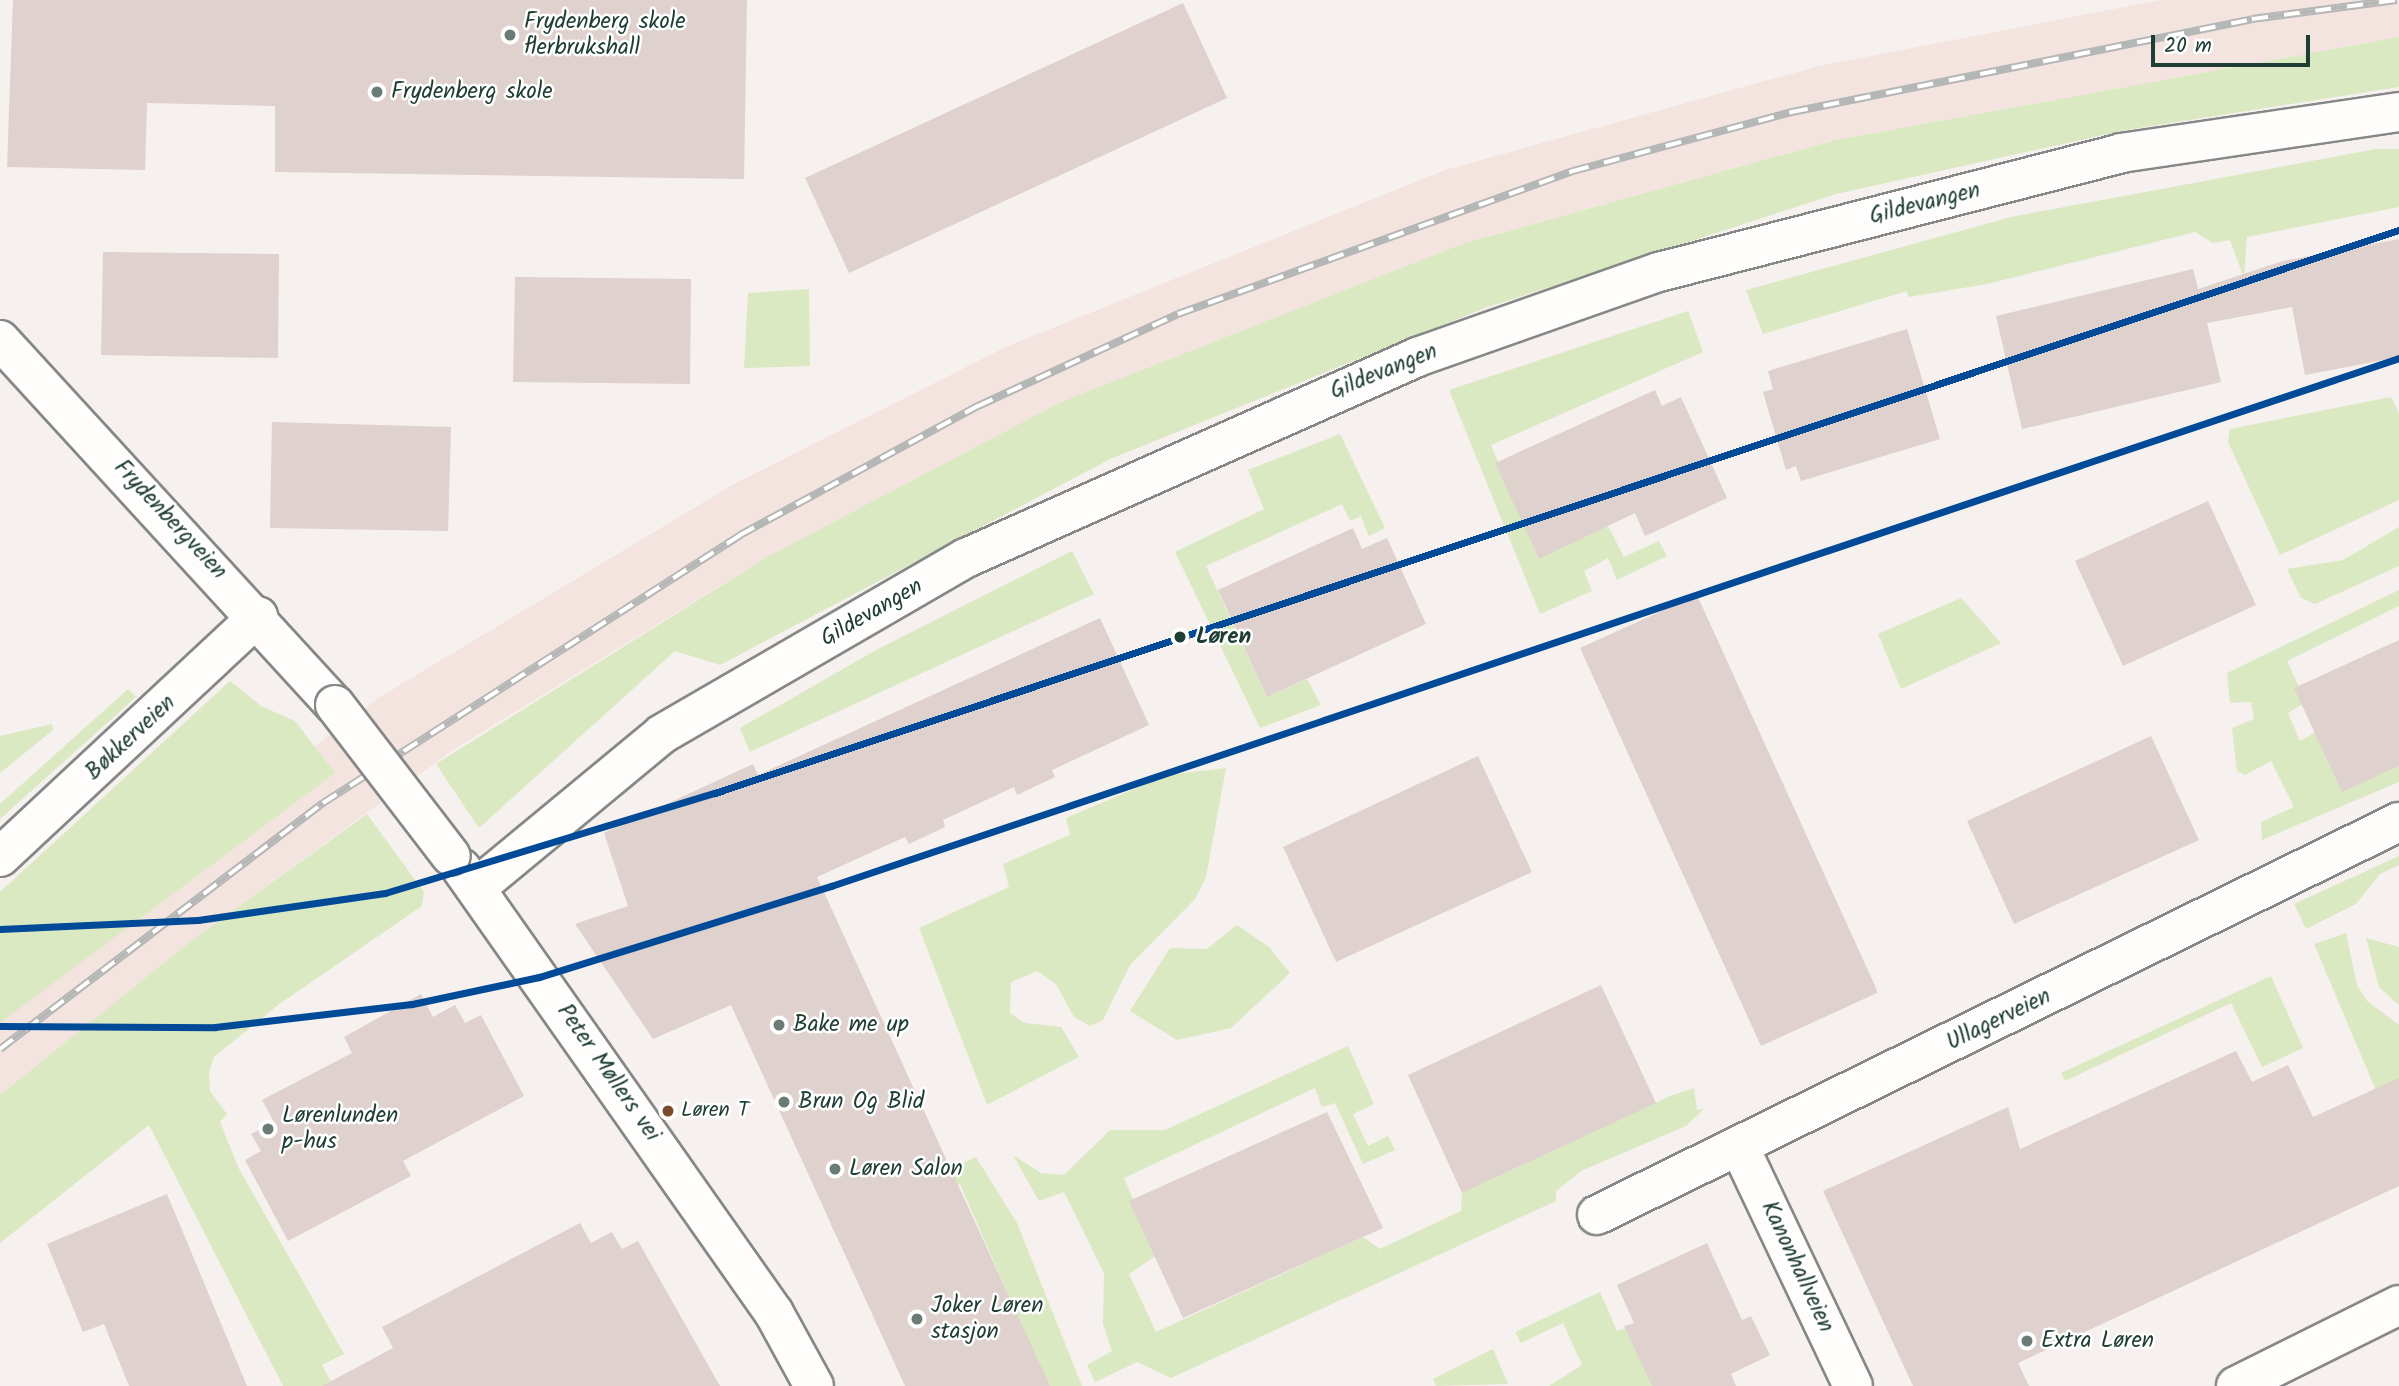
<!DOCTYPE html>
<meta charset="utf-8">
<style>
body{margin:0}
#map{position:relative;width:2399px;height:1386px;overflow:hidden;background:#f6f0ee;font-family:Kalam,sans-serif}
div>[style]{position:absolute}
.built>*{inset:0;background:#f4e4df}
.green>*{inset:0;background:#dae9c1}
.building>*{inset:0;background:#dfd1cd}
.roads{filter:drop-shadow(2px 0 #858886) drop-shadow(-2px 0 #858886) drop-shadow(0 2px #858886) drop-shadow(0 -2px #858886)}
.street>*{height:38px;margin:-19px;padding:0 19px;transform-origin:19px;border-radius:19px;background:#fefdfc}
.secondary>*{height:38px;margin:-19px;padding:0 19px;transform-origin:19px;border-radius:19px;background:#fefdfc}
.rail>*{height:8px;margin-top:-4px;transform-origin:0;background:repeating-linear-gradient(90deg,#fff 0 16px,#b5b7b6 0 32px);box-sizing:border-box;border-block:2px solid #b5b7b6}
.bridges{filter:drop-shadow(2px 0 #858886) drop-shadow(-2px 0 #858886) drop-shadow(0 2px #858886) drop-shadow(0 -2px #858886)}
.street-bridge>*{height:38px;margin:-19px;padding:0 19px;transform-origin:19px;border-radius:19px;background:#fefdfc}
.metro-1>*{height:7px;margin:-3.5px;padding:0 3.5px;transform-origin:3.5px;border-radius:3.5px;background:#004a98}
.dots>*{width:19px;height:19px;translate:-50% -50%;box-sizing:border-box;border:4px solid #fff;border-radius:50%}
span{translate:-50% -50%;white-space:nowrap;text-align:center;line-height:1.15;-webkit-text-stroke:5px #fff;paint-order:stroke}
.bus-label{font-size:21px;color:#1f3d34}
.left{translate:0 -50%;text-align:left}
.poi-label{font-size:23px;color:#1f3d34}
.street-label{font-size:23px;color:#1f3d34}
.stop-label{font-size:23px;color:#1f3d34;font-weight:700}
.scale{position:absolute;left:2151px;top:35px;width:159px;height:32px;box-sizing:border-box;border:4px solid #1f3d34;border-top:0;padding-left:9px;font-size:21px;line-height:24px;white-space:nowrap;color:#1f3d34;-webkit-text-stroke:5px #fff;paint-order:stroke}
</style>
<div id="map">
<div class="built">
<div style="clip-path:polygon(2160px 0,2399px 0,2399px 37px,1836px 140px,1462px 244px,1061px 402px,767px 557px,453px 750px,191px 941px,0 1095px,0 994px,155px 866px,380px 697px,734px 484px,1008px 346px,1445px 170px,1819px 66px)"></div>
</div>
<div class="green">
<div style="clip-path:polygon(2399px 37px,2399px 87px,2126px 130px,1836px 194px,1485px 308px,1110px 459px,720px 665px,675px 651px,479px 828px,436px 764px,767px 557px,1061px 402px,1462px 244px,1836px 140px)"></div>
<div style="clip-path:polygon(2376px 149px,2399px 149px,2399px 207px,2247px 237px,2244px 278px,2230px 240px,2213px 243px,2195px 232px,1987px 284px,1908px 297px,1907px 291px,1763px 334px,1746px 290px,2011px 217px)"></div>
<div style="clip-path:polygon(809px 289px,810px 366px,744px 368px,748px 293px)"></div>
<div style="clip-path:polygon(1688px 311px,1703px 352px,1491px 445px,1538px 558px,1606px 522px,1624px 557px,1659px 541px,1667px 556px,1617px 580px,1608px 558px,1584px 571px,1592px 591px,1540px 614px,1449px 390px)"></div>
<div style="clip-path:polygon(2391px 397px,2399px 413px,2399px 500px,2280px 555px,2228px 442px,2230px 429px)"></div>
<div style="clip-path:polygon(1340px 434px,1385px 528px,1369px 536px,1361px 516px,1350px 521px,1342px 504px,1206px 566px,1267px 697px,1307px 679px,1321px 705px,1260px 728px,1175px 552px,1264px 509px,1248px 470px)"></div>
<div style="clip-path:polygon(2399px 527px,2399px 566px,2315px 604px,2301px 598px,2287px 569px,2343px 560px)"></div>
<div style="clip-path:polygon(1072px 551px,1094px 594px,750px 752px,740px 728px,878px 649px)"></div>
<div style="clip-path:polygon(2399px 590px,2399px 606px,2287px 661px,2306px 702px,2288px 713px,2300px 741px,2319px 730px,2399px 763px,2399px 782px,2262px 840px,2261px 822px,2294px 807px,2271px 761px,2245px 775px,2237px 771px,2232px 728px,2254px 719px,2251px 702px,2230px 703px,2227px 673px)"></div>
<div style="clip-path:polygon(1961px 598px,2001px 643px,1901px 689px,1878px 634px)"></div>
<div style="clip-path:polygon(230px 681px,261px 706px,295px 721px,335px 773px,0 1023px,0 892px)"></div>
<div style="clip-path:polygon(128px 689px,136px 697px,0 819px,0 804px)"></div>
<div style="clip-path:polygon(52px 724px,53px 730px,0 773px,0 736px)"></div>
<div style="clip-path:polygon(1226px 768px,1206px 877px,1195px 899px,1130px 965px,1103px 1020px,1090px 1026px,1074px 1017px,1056px 984px,1037px 971px,1011px 982px,1010px 1013px,1025px 1023px,1061px 1027px,1079px 1057px,987px 1105px,919px 928px,1009px 887px,1003px 864px,1070px 835px,1066px 818px,1167px 775px)"></div>
<div style="clip-path:polygon(367px 814px,424px 892px,422px 906px,278px 1005px,214px 1057px,209px 1072px,210px 1091px,227px 1114px,220px 1122px,238px 1167px,344px 1354px,322px 1365px,333px 1386px,283px 1386px,149px 1125px,0 1243px,0 1095px,191px 941px)"></div>
<div style="clip-path:polygon(2399px 856px,2399px 865px,2380px 874px,2356px 904px,2306px 929px,2294px 904px)"></div>
<div style="clip-path:polygon(1237px 925px,1269px 947px,1290px 973px,1231px 1028px,1177px 1040px,1130px 1011px,1170px 948px,1207px 949px)"></div>
<div style="clip-path:polygon(2346px 933px,2357px 985px,2367px 1001px,2399px 1025px,2399px 1083px,2377px 1093px,2314px 944px)"></div>
<div style="clip-path:polygon(2366px 938px,2399px 947px,2399px 1005px,2379px 987px)"></div>
<div style="clip-path:polygon(2271px 976px,2303px 1048px,2262px 1067px,2231px 1003px,2065px 1081px,2061px 1073px)"></div>
<div style="clip-path:polygon(1348px 1046px,1374px 1104px,1353px 1114px,1368px 1146px,1388px 1136px,1395px 1150px,1363px 1164px,1335px 1103px,1322px 1107px,1315px 1088px,1124px 1178px,1157px 1255px,1129px 1274px,1156px 1332px,1363px 1237px,1380px 1249px,1461px 1211px,1462px 1193px,1670px 1096px,1694px 1088px,1697px 1110px,1704px 1109px,1686px 1126px,1581px 1171px,1556px 1191px,1556px 1201px,1171px 1378px,1137px 1362px,1095px 1382px,1087px 1365px,1112px 1351px,1103px 1324px,1104px 1273px,1064px 1192px,1039px 1201px,1013px 1155px,1041px 1173px,1064px 1175px,1110px 1130px,1165px 1130px)"></div>
<div style="clip-path:polygon(976px 1157px,1017px 1223px,1082px 1386px,1028px 1386px,1044px 1377px,960px 1184px,839px 1241px,830px 1224px)"></div>
<div style="clip-path:polygon(1600px 1292px,1617px 1331px,1627px 1328px,1654px 1386px,1549px 1386px,1582px 1365px,1563px 1323px,1521px 1343px,1515px 1332px)"></div>
<div style="clip-path:polygon(1493px 1349px,1508px 1384px,1436px 1386px,1433px 1379px)"></div>
</div>
<div class="building">
<div style="clip-path:polygon(13px 0,747px 0,744px 179px,275px 172px,275px 106px,147px 103px,145px 170px,7px 167px)"></div>
<div style="clip-path:polygon(1183px 3px,1227px 98px,849px 273px,805px 178px)"></div>
<div style="clip-path:polygon(2399px 239px,2399px 357px,2305px 375px,2292px 307px,2207px 323px,2221px 382px,2022px 429px,1996px 316px,2193px 269px,2198px 289px,2283px 261px)"></div>
<div style="clip-path:polygon(103px 252px,279px 254px,278px 358px,101px 355px)"></div>
<div style="clip-path:polygon(515px 277px,691px 279px,690px 384px,513px 382px)"></div>
<div style="clip-path:polygon(1907px 329px,1940px 439px,1801px 481px,1796px 466px,1786px 470px,1763px 392px,1773px 389px,1768px 371px)"></div>
<div style="clip-path:polygon(1655px 390px,1662px 406px,1681px 397px,1727px 498px,1645px 536px,1635px 513px,1539px 559px,1495px 463px)"></div>
<div style="clip-path:polygon(272px 422px,451px 427px,448px 531px,270px 528px)"></div>
<div style="clip-path:polygon(2208px 501px,2256px 605px,2123px 666px,2075px 561px)"></div>
<div style="clip-path:polygon(1353px 528px,1362px 549px,1387px 538px,1426px 624px,1267px 697px,1218px 590px)"></div>
<div style="clip-path:polygon(1697px 595px,1876px 988px,1877px 993px,1761px 1046px,1580px 648px)"></div>
<div style="clip-path:polygon(1100px 618px,1149px 725px,1052px 770px,1055px 777px,1017px 795px,1014px 787px,943px 820px,945px 827px,909px 844px,905px 837px,817px 877px,1050px 1386px,905px 1386px,731px 1005px,653px 1039px,575px 924px,628px 906px,604px 833px,753px 764px,758px 775px)"></div>
<div style="clip-path:polygon(2399px 640px,2399px 766px,2342px 792px,2294px 688px)"></div>
<div style="clip-path:polygon(2151px 736px,2199px 840px,2014px 924px,1967px 821px)"></div>
<div style="clip-path:polygon(1478px 756px,1532px 872px,1336px 962px,1283px 847px)"></div>
<div style="clip-path:polygon(1601px 985px,1656px 1103px,1462px 1193px,1408px 1075px)"></div>
<div style="clip-path:polygon(421px 994px,433px 1017px,455px 1005px,465px 1023px,481px 1015px,524px 1096px,403px 1161px,411px 1176px,288px 1241px,245px 1160px,261px 1151px,251px 1134px,274px 1122px,262px 1100px,352px 1053px,344px 1037px)"></div>
<div style="clip-path:polygon(2236px 1051px,2252px 1082px,2288px 1065px,2313px 1117px,2399px 1078px,2399px 1186px,2018px 1363px,2029px 1386px,1913px 1386px,1823px 1191px,2008px 1107px,2020px 1149px)"></div>
<div style="clip-path:polygon(1327px 1112px,1383px 1228px,1183px 1318px,1129px 1201px)"></div>
<div style="clip-path:polygon(167px 1194px,247px 1386px,129px 1386px,104px 1324px,83px 1332px,47px 1244px)"></div>
<div style="clip-path:polygon(580px 1223px,591px 1243px,612px 1232px,622px 1249px,638px 1241px,720px 1386px,322px 1386px,393px 1348px,382px 1327px)"></div>
<div style="clip-path:polygon(1707px 1243px,1742px 1320px,1751px 1316px,1770px 1355px,1731px 1374px,1736px 1386px,1652px 1386px,1624px 1326px,1634px 1323px,1617px 1285px)"></div>
</div>
<div class="roads">
<div class="street">
<div style="left:0;top:340px;width:495px;rotate:47.5deg"></div>
<div style="left:0;top:857px;width:353px;rotate:-43deg"></div>
<div style="left:461px;top:868px;width:544px;rotate:54.88deg"></div>
<div style="left:774px;top:1313px;width:83px;rotate:61.3deg"></div>
<div style="left:476px;top:888px;width:241px;rotate:-39.6deg"></div>
<div style="left:662px;top:734px;width:351px;rotate:-30.1deg"></div>
<div style="left:966px;top:558px;width:494px;rotate:-24deg"></div>
<div style="left:1417px;top:357px;width:256px;rotate:-19.4deg"></div>
<div style="left:1659px;top:272px;width:477px;rotate:-14.4deg"></div>
<div style="left:2121px;top:153px;width:281px;rotate:-8.4deg"></div>
<div style="left:1740px;top:1148px;width:263px;rotate:64.6deg"></div>
<div style="left:1597px;top:1215px;width:893px;rotate:-26.11deg"></div>
</div>
<div class="secondary">
<div style="left:2236px;top:1386px;width:182px;rotate:-26.4deg"></div>
</div>
</div>
<div class="rail">
<div style="left:0;top:1049px;width:406px;rotate:-37.3deg"></div>
<div style="left:323px;top:803px;width:496px;rotate:-32.7deg"></div>
<div style="left:740px;top:535px;width:271px;rotate:-28.5deg"></div>
<div style="left:978px;top:406px;width:220px;rotate:-24.7deg"></div>
<div style="left:1178px;top:314px;width:420px;rotate:-19.9deg"></div>
<div style="left:1573px;top:171px;width:227px;rotate:-15.1deg"></div>
<div style="left:1792px;top:112px;width:469px;rotate:-11.4deg"></div>
<div style="left:2252px;top:19px;width:146px;rotate:-7.5deg"></div>
</div>
<div class="bridges">
<div class="street-bridge">
<div style="left:335px;top:705px;width:190px;rotate:52.5deg"></div>
</div>
</div>
<div class="metro-1">
<div style="left:0;top:929px;width:198px;rotate:-2.6deg"></div>
<div style="left:198px;top:920px;width:189px;rotate:-8.2deg"></div>
<div style="left:385px;top:893px;width:345px;rotate:-16.9deg"></div>
<div style="left:715px;top:793px;width:1776px;rotate:-18.49deg"></div>
<div style="left:0;top:1026px;width:215px;rotate:0.3deg"></div>
<div style="left:215px;top:1027px;width:198px;rotate:-6.7deg"></div>
<div style="left:412px;top:1004px;width:130px;rotate:-12deg"></div>
<div style="left:539px;top:977px;width:306px;rotate:-17.3deg"></div>
<div style="left:831px;top:886px;width:1655px;rotate:-18.61deg"></div>
</div>
<div class="dots">
<div style="left:510px;top:35px;background:#6a7c75"></div>
<div style="left:377px;top:92px;background:#6a7c75"></div>
<div style="left:1180px;top:637px;background:#1f3d34"></div>
<div style="left:779px;top:1025px;background:#6a7c75"></div>
<div style="left:784px;top:1102px;background:#6a7c75"></div>
<div style="left:668px;top:1111px;background:#7a4b2a"></div>
<div style="left:268px;top:1129px;background:#6a7c75"></div>
<div style="left:835px;top:1169px;background:#6a7c75"></div>
<div style="left:917px;top:1319px;background:#6a7c75"></div>
<div style="left:2027px;top:1341px;background:#6a7c75"></div>
</div>
<div class="bus-label">
<span class="left" style="left:681px;top:1111px">Løren T</span>
</div>
<div class="poi-label">
<span class="left" style="left:524px;top:35px">Frydenberg skole<br>flerbrukshall</span>
<span class="left" style="left:391px;top:92px">Frydenberg skole</span>
<span class="left" style="left:793px;top:1025px">Bake me up</span>
<span class="left" style="left:798px;top:1102px">Brun Og Blid</span>
<span class="left" style="left:282px;top:1129px">Lørenlunden<br>p-hus</span>
<span class="left" style="left:849px;top:1169px">Løren Salon</span>
<span class="left" style="left:931px;top:1319px">Joker Løren<br>stasjon</span>
<span class="left" style="left:2041px;top:1341px">Extra Løren</span>
</div>
<div class="street-label">
<span style="left:1925px;top:204px;rotate:-14deg">Gildevangen</span>
<span style="left:1384px;top:372px;rotate:-22deg">Gildevangen</span>
<span style="left:170px;top:520px;rotate:47deg">Frydenbergveien</span>
<span style="left:872px;top:613px;rotate:-30deg">Gildevangen</span>
<span style="left:131px;top:738px;rotate:-43deg">Bøkkerveien</span>
<span style="left:1999px;top:1020px;rotate:-26deg">Ullagerveien</span>
<span style="left:608px;top:1073px;rotate:55deg">Peter Møllers vei</span>
<span style="left:1797px;top:1267px;rotate:65deg">Kanonhallveien</span>
</div>
<div class="stop-label">
<span class="left" style="left:1196px;top:637px">Løren</span>
</div>
<div class="scale">20 m</div>
</div>
